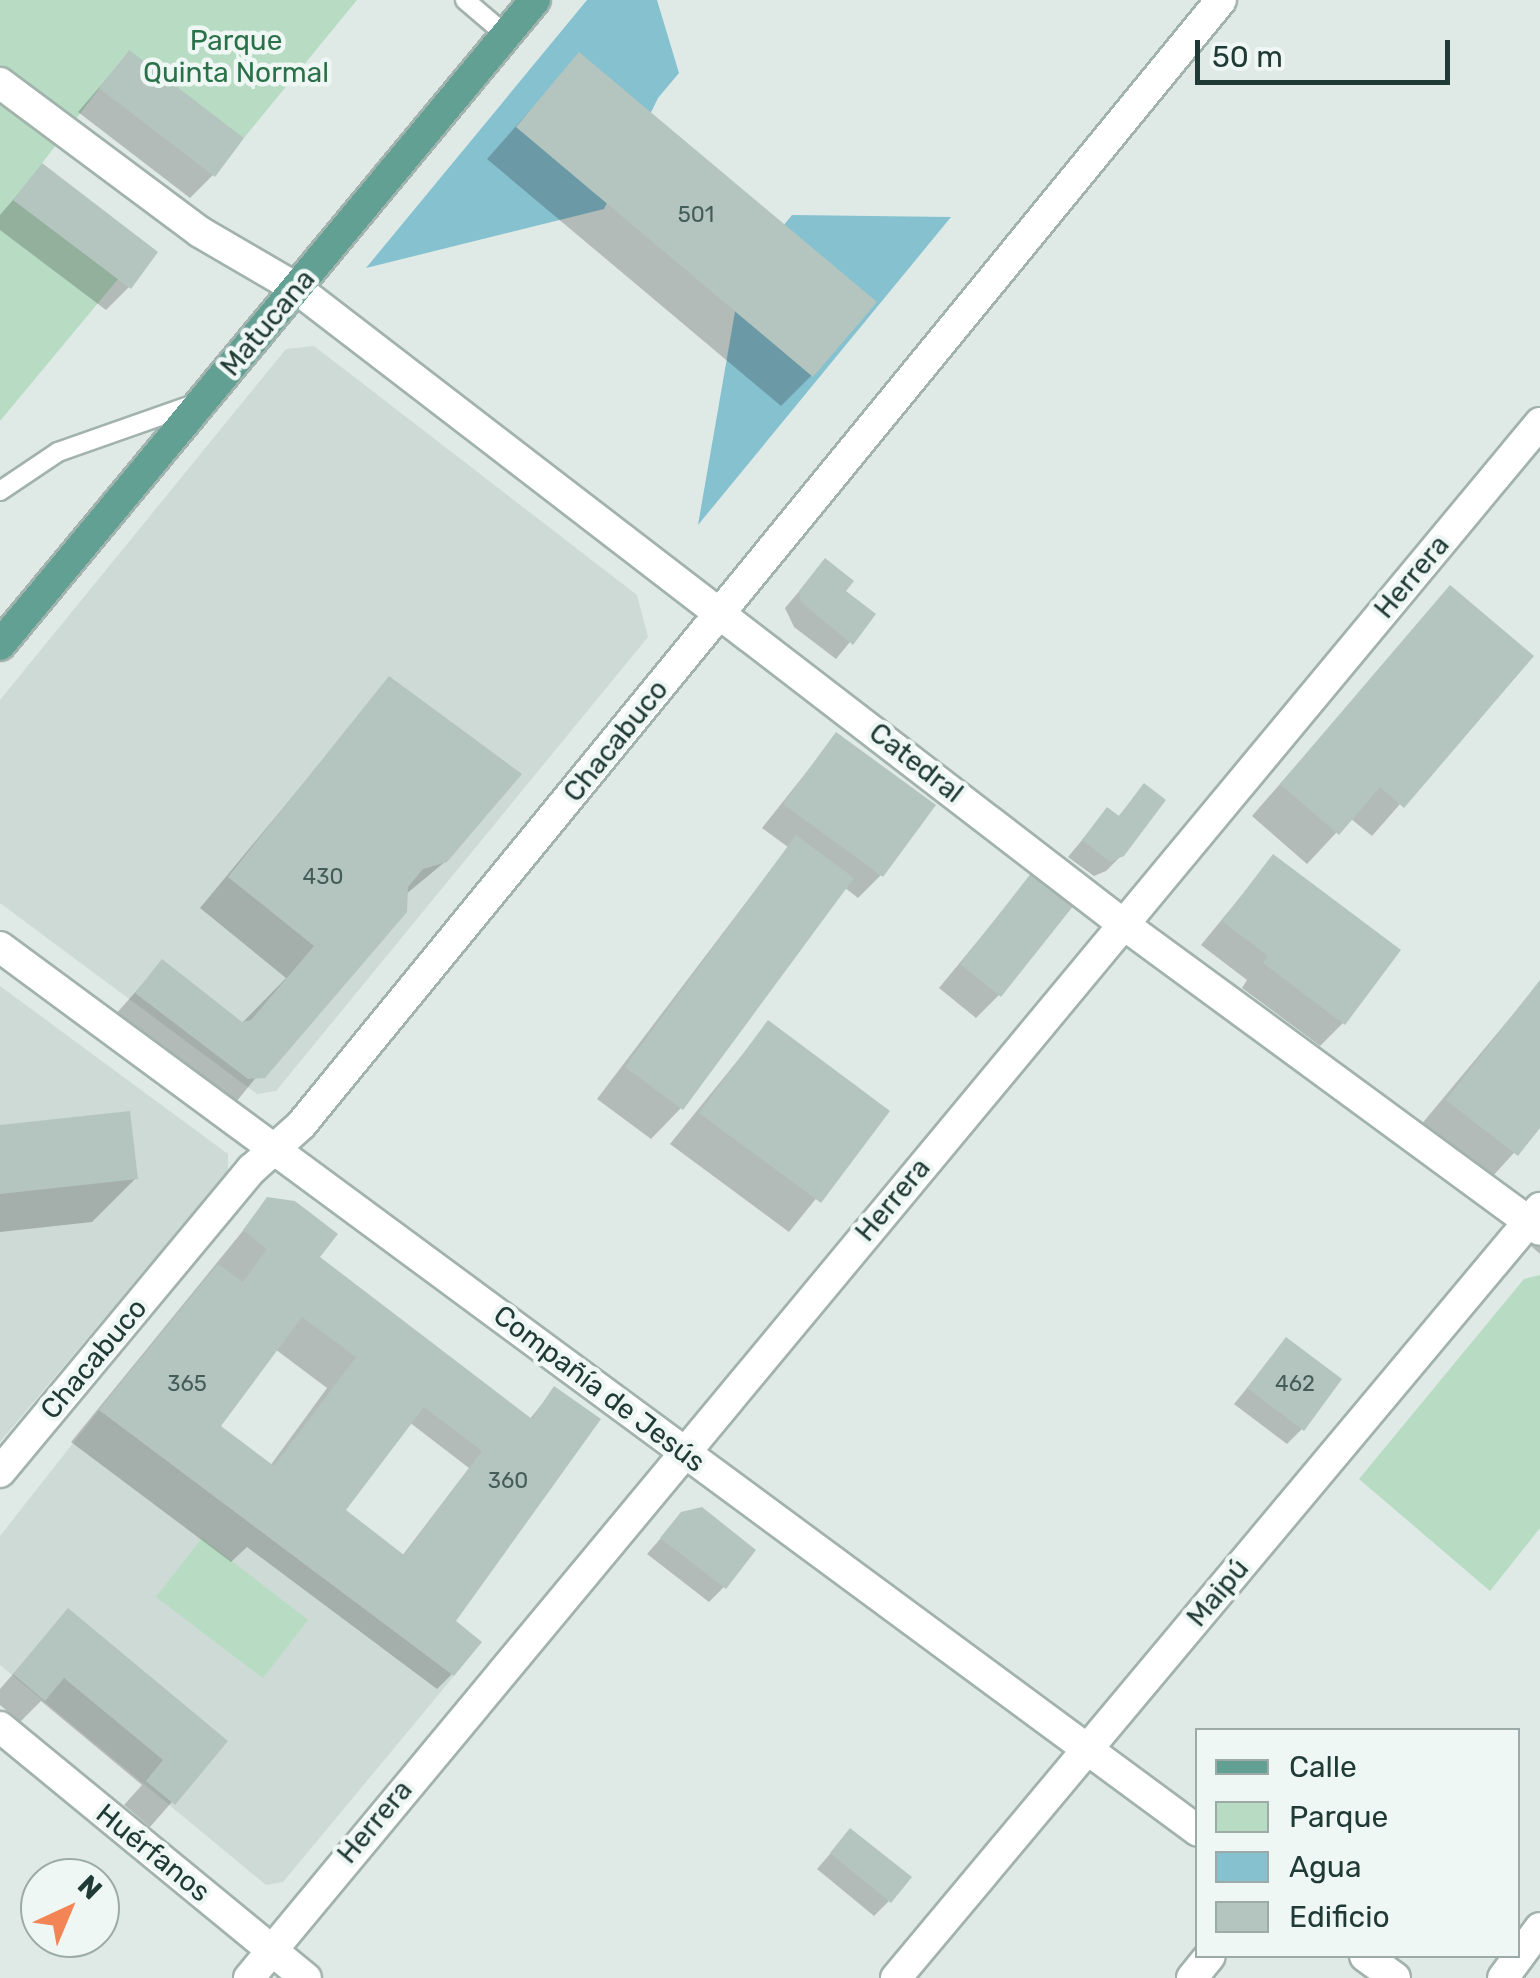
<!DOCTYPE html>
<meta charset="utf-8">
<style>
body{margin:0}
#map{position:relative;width:1540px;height:1978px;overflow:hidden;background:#dfeae6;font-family:Rubik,sans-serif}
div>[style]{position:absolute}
.built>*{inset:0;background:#cddad5}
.green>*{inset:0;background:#b7dcc3}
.water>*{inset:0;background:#86c1d0}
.shadow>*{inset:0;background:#0003}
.building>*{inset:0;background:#b4c5bf}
.roads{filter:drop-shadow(2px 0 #a2b2ad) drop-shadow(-2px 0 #a2b2ad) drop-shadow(0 2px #a2b2ad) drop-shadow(0 -2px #a2b2ad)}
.lane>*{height:18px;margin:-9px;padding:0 9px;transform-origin:9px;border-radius:9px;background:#fff}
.street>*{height:30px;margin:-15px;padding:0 15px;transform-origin:15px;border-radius:15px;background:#fff}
.secondary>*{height:30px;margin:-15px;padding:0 15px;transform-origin:15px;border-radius:15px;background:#fff}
.primary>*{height:30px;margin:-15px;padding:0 15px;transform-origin:15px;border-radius:15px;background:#63a094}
span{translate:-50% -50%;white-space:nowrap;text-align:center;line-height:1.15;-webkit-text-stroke:9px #eff7f4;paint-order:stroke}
.number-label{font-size:22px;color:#455d58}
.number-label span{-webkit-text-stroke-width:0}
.park-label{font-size:28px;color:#2a7149}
.street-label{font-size:28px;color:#203a35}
.legend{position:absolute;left:1195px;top:1728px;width:325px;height:230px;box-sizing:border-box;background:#eff7f4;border:2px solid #9caba8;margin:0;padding:12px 18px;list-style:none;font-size:30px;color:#203a35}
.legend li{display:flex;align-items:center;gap:20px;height:50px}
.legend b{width:50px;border:2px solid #9caba8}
.north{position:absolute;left:20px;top:1858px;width:100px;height:100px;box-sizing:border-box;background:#eff7f4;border:2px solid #9caba8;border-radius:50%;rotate:44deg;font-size:28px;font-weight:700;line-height:40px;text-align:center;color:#203a35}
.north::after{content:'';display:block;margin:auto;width:35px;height:45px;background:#f28455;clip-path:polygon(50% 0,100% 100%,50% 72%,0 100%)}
.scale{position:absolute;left:1195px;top:40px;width:255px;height:45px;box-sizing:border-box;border:5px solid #203a35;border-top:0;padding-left:12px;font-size:30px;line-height:35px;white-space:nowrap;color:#203a35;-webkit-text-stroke:8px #eff7f4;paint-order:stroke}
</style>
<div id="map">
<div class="built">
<div style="clip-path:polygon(314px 346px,637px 595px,648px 637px,276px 1091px,257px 1094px,0 903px,0 700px,286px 349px)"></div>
<div style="clip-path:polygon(0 986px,228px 1154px,228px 1171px,0 1442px)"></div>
<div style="clip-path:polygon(99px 1410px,454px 1676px,283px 1882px,266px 1885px,0 1665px,0 1536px)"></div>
</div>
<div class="green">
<div style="clip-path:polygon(0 0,357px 0,244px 138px,128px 51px,14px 200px,118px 279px,0 421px)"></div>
<div style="clip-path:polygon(1540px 1275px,1540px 1528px,1490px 1591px,1359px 1479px,1524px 1279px)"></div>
<div style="clip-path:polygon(202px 1538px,308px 1620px,263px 1678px,156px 1597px)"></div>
</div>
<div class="water">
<div style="clip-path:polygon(587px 0,657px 0,679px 73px,658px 98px,604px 209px,366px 268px)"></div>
<div style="clip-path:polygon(792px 215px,951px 217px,698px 525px,741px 277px)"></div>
</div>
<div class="shadow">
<div style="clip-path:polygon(129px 53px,213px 175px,190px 198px,78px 112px)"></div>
<div style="clip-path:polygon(579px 55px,812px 375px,781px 406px,487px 159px)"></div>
<div style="clip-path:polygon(42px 166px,129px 287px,106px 310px,0 230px,0 215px)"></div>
<div style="clip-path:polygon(825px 561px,842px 591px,873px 614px,836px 659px,794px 627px,785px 608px)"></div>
<div style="clip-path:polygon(1451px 588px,1530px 656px,1372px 836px,1350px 818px,1307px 864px,1252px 816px)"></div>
<div style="clip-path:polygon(390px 679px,446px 861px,405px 895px,232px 1107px,107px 1024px,162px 962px,241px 1024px,286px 978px,200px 908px)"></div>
<div style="clip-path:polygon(836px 735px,881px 875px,858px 898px,844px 887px,681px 1108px,651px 1139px,597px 1099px,788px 847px,762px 828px)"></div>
<div style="clip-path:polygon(1144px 787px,1122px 855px,1106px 871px,1094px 876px,1068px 857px,1107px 810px,1117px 818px)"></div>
<div style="clip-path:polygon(1273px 857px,1343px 1023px,1320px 1046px,1242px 988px,1247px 980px,1201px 945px)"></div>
<div style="clip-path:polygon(1032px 875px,999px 995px,976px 1018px,939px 988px)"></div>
<div style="clip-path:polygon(1540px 982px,1540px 1124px,1473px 1198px,1405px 1144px)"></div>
<div style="clip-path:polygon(768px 1023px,886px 1112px,789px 1232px,670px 1144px)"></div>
<div style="clip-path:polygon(0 1127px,136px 1178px,92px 1222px,0 1232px)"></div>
<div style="clip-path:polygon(evenodd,268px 1200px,317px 1258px,529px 1420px,554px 1389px,452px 1621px,452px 1674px,437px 1689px,247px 1547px,231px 1562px,71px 1442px,268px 1200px,275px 1349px,327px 1388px,270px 1466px,217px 1427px,275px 1349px,268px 1200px,409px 1422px,469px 1468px,402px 1556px,343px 1511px,409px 1422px)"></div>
<div style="clip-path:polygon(1540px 1235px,1540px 1254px,1531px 1246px)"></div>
<div style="clip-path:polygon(1286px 1340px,1302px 1429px,1287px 1444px,1234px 1404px)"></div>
<div style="clip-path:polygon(682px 1514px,724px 1587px,709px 1602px,647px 1554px)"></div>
<div style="clip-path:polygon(68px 1611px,225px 1741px,150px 1827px,124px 1805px,142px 1785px,41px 1701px,20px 1722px,0 1705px,0 1689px)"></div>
<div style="clip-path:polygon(850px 1831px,889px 1901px,874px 1916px,817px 1869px)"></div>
</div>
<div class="building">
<div style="clip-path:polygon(129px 50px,244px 138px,215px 177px,99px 88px)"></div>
<div style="clip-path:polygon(579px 52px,877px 302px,813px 377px,516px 127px)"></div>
<div style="clip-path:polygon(42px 163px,158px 252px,131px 289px,13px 200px)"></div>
<div style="clip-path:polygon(825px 558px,854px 581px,846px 591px,876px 614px,853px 645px,801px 602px,799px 591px)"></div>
<div style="clip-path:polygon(1450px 585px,1534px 656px,1404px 808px,1380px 787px,1339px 835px,1280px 784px)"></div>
<div style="clip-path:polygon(389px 676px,522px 774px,447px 862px,423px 869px,408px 887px,407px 912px,265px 1078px,248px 1079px,135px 993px,162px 959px,242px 1022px,251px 1020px,314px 946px,228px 877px)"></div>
<div style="clip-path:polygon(836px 732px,936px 805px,883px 877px,783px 804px)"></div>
<div style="clip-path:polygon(1144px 783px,1166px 800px,1124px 856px,1110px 862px,1082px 840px,1107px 807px,1119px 816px)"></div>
<div style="clip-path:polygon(796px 835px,854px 878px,683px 1110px,625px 1067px)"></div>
<div style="clip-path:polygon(1273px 854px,1401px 950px,1345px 1025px,1263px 963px,1268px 956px,1222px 921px)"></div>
<div style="clip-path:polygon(1032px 872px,1074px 905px,1001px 997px,960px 964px)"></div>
<div style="clip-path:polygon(1540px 980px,1540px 1128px,1518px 1156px,1446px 1100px)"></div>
<div style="clip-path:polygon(768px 1020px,890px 1111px,821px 1203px,699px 1113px)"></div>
<div style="clip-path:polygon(130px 1111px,138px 1179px,0 1194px,0 1125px)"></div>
<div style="clip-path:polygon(evenodd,267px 1197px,295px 1201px,338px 1234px,320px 1257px,532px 1419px,554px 1386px,601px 1419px,456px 1621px,482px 1642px,454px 1676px,99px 1410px,218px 1264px,243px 1282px,267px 1249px,243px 1230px,267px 1197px,302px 1317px,356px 1357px,274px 1466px,221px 1426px,302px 1317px,267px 1197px,424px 1407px,482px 1451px,404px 1555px,346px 1510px,424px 1407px)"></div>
<div style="clip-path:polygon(1286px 1337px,1342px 1379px,1304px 1431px,1247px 1388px)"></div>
<div style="clip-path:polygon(702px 1507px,756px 1550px,726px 1589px,660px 1538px,681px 1512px)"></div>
<div style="clip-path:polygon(68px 1608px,228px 1741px,175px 1805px,146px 1781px,163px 1760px,64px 1678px,45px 1701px,13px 1674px)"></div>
<div style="clip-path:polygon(850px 1828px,912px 1877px,891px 1903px,830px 1853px)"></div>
</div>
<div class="roads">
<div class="lane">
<div style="left:465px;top:0;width:54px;rotate:40.5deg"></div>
<div style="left:0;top:491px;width:70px;rotate:-33.9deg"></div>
<div style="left:58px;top:452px;width:147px;rotate:-19.4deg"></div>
</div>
<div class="street">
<div style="left:0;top:83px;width:249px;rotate:36.7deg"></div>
<div style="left:200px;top:232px;width:111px;rotate:30.3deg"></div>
<div style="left:0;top:1472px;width:394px;rotate:-50.3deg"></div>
<div style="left:252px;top:1169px;width:66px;rotate:-41.9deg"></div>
<div style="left:301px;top:1125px;width:1453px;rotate:-50.72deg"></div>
<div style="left:0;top:1727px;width:396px;rotate:39.4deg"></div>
<div style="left:249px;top:1978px;width:2021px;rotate:-50.3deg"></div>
<div style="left:896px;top:1978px;width:1004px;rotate:-50.09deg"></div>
<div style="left:1192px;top:1978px;width:28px;rotate:-51deg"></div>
<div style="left:1503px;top:1978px;width:62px;rotate:-53.5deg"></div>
</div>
<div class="secondary">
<div style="left:296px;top:288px;width:1043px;rotate:37.56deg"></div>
<div style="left:1123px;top:924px;width:517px;rotate:36.27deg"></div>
<div style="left:0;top:947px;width:1489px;rotate:36.42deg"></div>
<div style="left:1365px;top:1956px;width:37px;rotate:36deg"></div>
</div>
<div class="primary">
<div style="left:0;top:645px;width:838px;rotate:-50.33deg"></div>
</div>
</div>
<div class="number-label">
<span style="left:696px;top:215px">501</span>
<span style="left:323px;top:877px">430</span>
<span style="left:187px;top:1384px">365</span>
<span style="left:1295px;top:1384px">462</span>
<span style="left:508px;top:1481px">360</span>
</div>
<div class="park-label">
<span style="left:236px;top:57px">Parque<br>Quinta Normal</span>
</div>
<div class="street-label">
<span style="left:268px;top:323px;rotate:-50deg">Matucana</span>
<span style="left:1412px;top:577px;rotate:-50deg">Herrera</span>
<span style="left:616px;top:741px;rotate:-51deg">Chacabuco</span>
<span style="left:916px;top:763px;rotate:38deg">Catedral</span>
<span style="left:893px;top:1200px;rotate:-50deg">Herrera</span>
<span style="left:94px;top:1359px;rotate:-50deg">Chacabuco</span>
<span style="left:599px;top:1389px;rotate:37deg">Compañía de Jesús</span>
<span style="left:1218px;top:1593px;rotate:-50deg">Maipú</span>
<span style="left:375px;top:1822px;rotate:-50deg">Herrera</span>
<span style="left:153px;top:1853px;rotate:39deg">Huérfanos</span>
</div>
<ul class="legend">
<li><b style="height:12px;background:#63a094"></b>Calle</li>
<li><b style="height:28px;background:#b7dcc3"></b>Parque</li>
<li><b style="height:28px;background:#86c1d0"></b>Agua</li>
<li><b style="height:28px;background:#b4c5bf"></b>Edificio</li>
</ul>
<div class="north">N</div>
<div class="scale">50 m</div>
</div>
